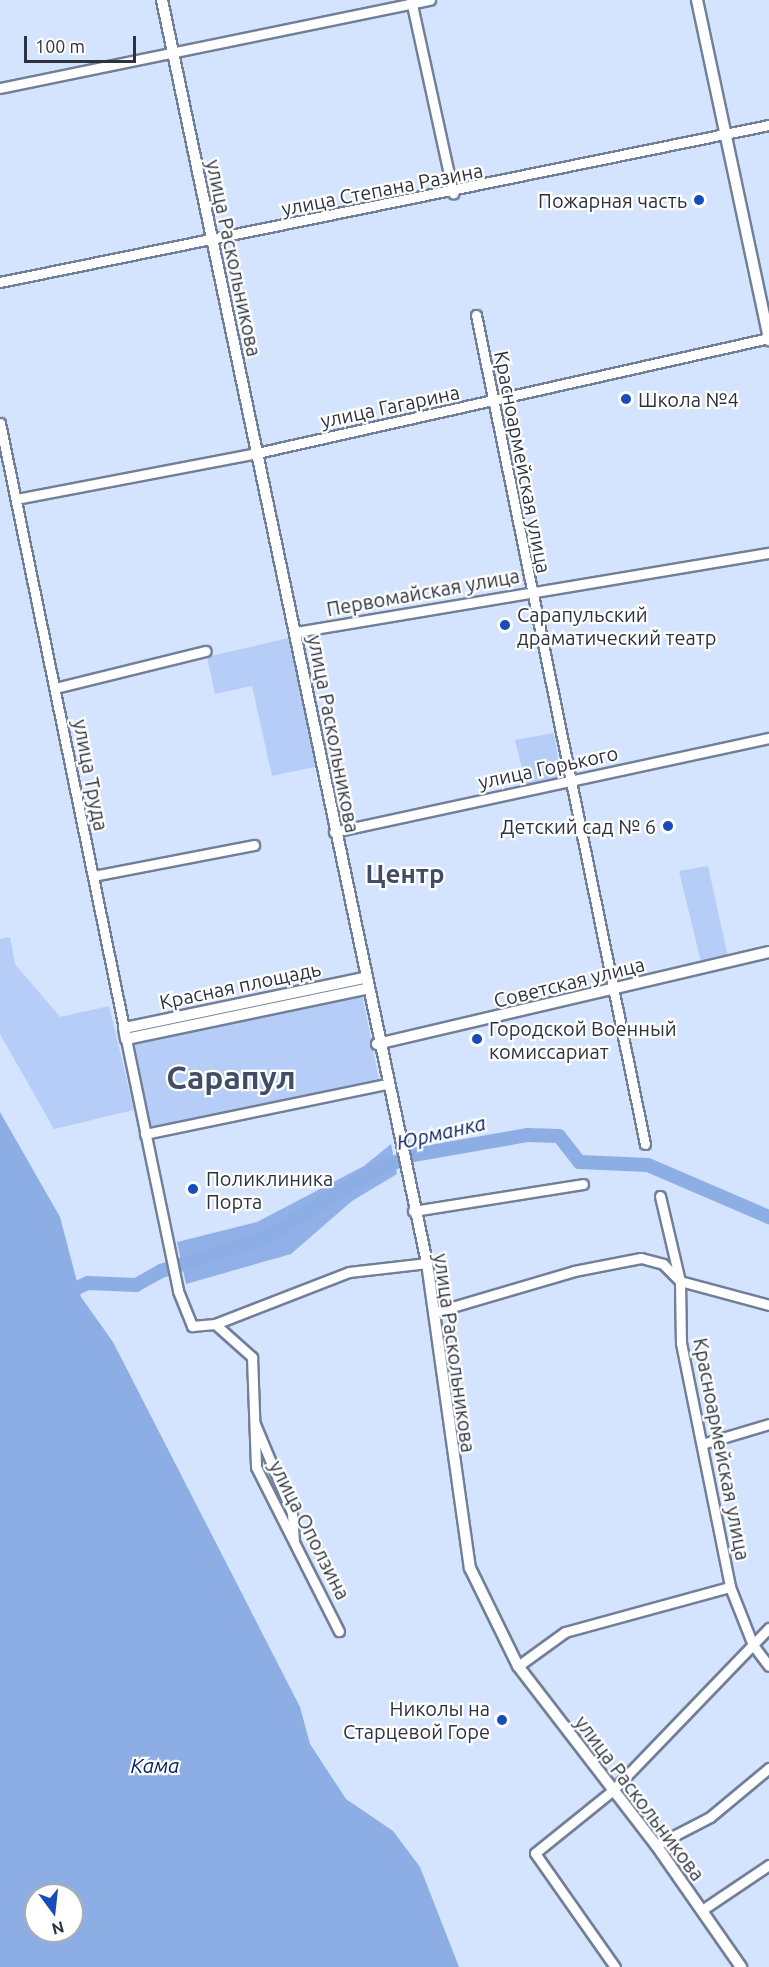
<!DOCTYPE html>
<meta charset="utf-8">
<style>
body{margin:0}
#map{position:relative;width:769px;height:1967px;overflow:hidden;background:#d4e3fe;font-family:Ubuntu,sans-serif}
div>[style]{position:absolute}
.green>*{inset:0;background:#b6cdf8}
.forest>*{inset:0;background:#91b0e8}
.water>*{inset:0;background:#8dade5}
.river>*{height:14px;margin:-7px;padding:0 7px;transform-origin:7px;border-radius:7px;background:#8dade5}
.roads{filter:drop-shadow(2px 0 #727f98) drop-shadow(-2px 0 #727f98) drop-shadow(0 2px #727f98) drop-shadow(0 -2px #727f98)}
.minor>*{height:9px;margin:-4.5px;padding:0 4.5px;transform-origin:4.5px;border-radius:4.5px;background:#fff}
.major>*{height:10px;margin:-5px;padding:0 5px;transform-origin:5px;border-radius:5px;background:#fff}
.dots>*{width:16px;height:16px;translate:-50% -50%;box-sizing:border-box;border:3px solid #fff;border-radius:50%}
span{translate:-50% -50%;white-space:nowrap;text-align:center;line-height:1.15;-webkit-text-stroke:4.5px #fff;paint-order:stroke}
.street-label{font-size:20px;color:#2d333e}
.poi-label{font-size:20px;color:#2d333e}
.right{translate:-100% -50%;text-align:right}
.left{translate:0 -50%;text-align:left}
.water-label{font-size:21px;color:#032262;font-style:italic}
.district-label{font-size:26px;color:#414d64;font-weight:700}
.town-label{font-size:32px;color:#414d64;font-weight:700}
.north{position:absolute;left:24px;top:1883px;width:60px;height:60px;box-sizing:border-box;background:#fff;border:2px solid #abadb2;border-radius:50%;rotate:165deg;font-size:16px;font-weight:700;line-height:24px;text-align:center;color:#2d333e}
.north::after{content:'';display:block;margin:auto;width:21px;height:27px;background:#164db9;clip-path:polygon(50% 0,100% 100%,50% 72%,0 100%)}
.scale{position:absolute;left:24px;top:36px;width:112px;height:27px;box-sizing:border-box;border:3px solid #2d333e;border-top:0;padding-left:8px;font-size:18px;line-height:21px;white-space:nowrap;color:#2d333e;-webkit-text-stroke:4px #fff;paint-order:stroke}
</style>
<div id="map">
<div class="green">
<div style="clip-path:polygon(289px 638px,318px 766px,272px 776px,252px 686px,215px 694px,207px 657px)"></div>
<div style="clip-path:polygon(554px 733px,561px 779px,527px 788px,515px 740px)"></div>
<div style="clip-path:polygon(708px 866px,728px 957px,701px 962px,679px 871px)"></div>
<div style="clip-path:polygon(10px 937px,15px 964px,60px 1017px,109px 1006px,134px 1110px,54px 1129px,0 1034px,0 939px)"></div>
<div style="clip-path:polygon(362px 994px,379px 1080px,151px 1127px,134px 1041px)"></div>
</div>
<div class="forest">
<div style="clip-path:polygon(391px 1144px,397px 1174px,352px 1201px,291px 1254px,186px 1284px,177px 1242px,257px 1222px,364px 1166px)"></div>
</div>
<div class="water">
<div style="clip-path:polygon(evenodd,0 1112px,60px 1217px,81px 1297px,113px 1342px,300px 1707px,310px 1744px,346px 1799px,393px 1831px,420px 1867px,459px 1967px,0 1967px,0 1112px,36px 1895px,72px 1895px,72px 1931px,36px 1931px,36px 1895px)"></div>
</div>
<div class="river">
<div style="left:62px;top:1295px;width:29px;rotate:-25deg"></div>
<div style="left:88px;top:1283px;width:48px;rotate:2.4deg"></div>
<div style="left:136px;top:1285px;width:29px;rotate:-29deg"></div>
<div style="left:161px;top:1271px;width:109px;rotate:-17.6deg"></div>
<div style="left:265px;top:1238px;width:123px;rotate:-31.8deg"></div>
<div style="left:370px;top:1173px;width:47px;rotate:-22.7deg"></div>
<div style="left:413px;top:1155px;width:117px;rotate:-9.9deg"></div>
<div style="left:528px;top:1135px;width:31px;rotate:2deg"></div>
<div style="left:559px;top:1136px;width:33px;rotate:52deg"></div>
<div style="left:579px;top:1162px;width:69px;rotate:2.5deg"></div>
<div style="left:648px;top:1165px;width:132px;rotate:23.3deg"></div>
</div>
<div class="roads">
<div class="minor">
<div style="left:411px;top:0;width:198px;rotate:77.7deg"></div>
<div style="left:0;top:88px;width:439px;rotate:-11.6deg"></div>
<div style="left:0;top:282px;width:785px;rotate:-11.54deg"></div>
<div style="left:476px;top:315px;width:846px;rotate:78.48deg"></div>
<div style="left:0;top:423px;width:618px;rotate:78.42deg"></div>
<div style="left:16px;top:499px;width:245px;rotate:-10.8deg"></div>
<div style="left:257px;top:453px;width:525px;rotate:-12.66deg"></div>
<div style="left:296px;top:632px;width:480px;rotate:-9.5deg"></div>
<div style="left:55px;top:688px;width:155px;rotate:-13.8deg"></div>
<div style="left:334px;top:832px;width:445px;rotate:-12.2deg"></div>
<div style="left:93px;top:876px;width:164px;rotate:-10.9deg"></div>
<div style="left:126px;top:1039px;width:257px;rotate:78.3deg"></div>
<div style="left:178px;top:1291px;width:38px;rotate:68deg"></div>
<div style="left:192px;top:1326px;width:23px;rotate:-5deg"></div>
<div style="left:215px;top:1324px;width:144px;rotate:-21.2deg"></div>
<div style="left:349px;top:1272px;width:79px;rotate:-6.6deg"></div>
<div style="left:145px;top:1134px;width:246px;rotate:-11.7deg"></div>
<div style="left:660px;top:1196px;width:87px;rotate:76.8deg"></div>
<div style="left:680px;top:1281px;width:62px;rotate:89.1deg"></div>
<div style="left:681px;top:1343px;width:249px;rotate:78.6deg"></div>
<div style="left:730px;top:1587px;width:62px;rotate:68.4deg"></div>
<div style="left:753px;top:1645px;width:26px;rotate:53deg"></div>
<div style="left:413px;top:1211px;width:172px;rotate:-9deg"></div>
<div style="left:435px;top:1312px;width:145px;rotate:-16.4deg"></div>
<div style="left:574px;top:1271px;width:68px;rotate:-11deg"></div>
<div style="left:641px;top:1258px;width:23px;rotate:15deg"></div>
<div style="left:663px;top:1264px;width:24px;rotate:45deg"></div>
<div style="left:680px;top:1281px;width:92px;rotate:15.1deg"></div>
<div style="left:215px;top:1324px;width:50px;rotate:41.7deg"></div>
<div style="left:252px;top:1357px;width:110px;rotate:87.9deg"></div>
<div style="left:256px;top:1467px;width:184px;rotate:63.2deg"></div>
<div style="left:255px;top:1424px;width:96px;rotate:67.4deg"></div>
<div style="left:292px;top:1513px;width:27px;rotate:86deg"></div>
<div style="left:702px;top:1444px;width:70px;rotate:-16.6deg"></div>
<div style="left:518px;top:1666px;width:58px;rotate:-35.9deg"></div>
<div style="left:565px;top:1632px;width:171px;rotate:-15.3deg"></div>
<div style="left:656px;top:1845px;width:61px;rotate:-27.4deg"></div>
<div style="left:710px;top:1817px;width:77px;rotate:-39.7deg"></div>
<div style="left:702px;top:1910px;width:81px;rotate:-33.9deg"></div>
<div style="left:615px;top:1967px;width:139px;rotate:-125.1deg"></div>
<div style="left:535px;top:1853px;width:100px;rotate:-38.9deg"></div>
<div style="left:613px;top:1790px;width:225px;rotate:-46.1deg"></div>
</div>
<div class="major">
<div style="left:162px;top:0;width:1291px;rotate:78.15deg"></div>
<div style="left:427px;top:1263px;width:308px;rotate:82deg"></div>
<div style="left:470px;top:1568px;width:109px;rotate:63.9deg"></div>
<div style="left:518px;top:1666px;width:226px;rotate:52.4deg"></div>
<div style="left:656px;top:1845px;width:149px;rotate:55.1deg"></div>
<div style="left:697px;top:0;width:348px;rotate:78deg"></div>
<div style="left:364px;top:978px;width:245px;rotate:168.2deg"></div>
<div style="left:124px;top:1028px;width:11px;rotate:80deg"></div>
<div style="left:126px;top:1039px;width:245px;rotate:-11.8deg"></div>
<div style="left:377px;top:1044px;width:403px;rotate:-13.2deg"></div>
</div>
</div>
<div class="dots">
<div style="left:699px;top:200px;background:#164db9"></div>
<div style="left:626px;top:399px;background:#164db9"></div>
<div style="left:505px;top:625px;background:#164db9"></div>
<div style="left:668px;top:826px;background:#164db9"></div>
<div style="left:477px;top:1039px;background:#164db9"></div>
<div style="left:193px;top:1189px;background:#164db9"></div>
<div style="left:502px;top:1720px;background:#164db9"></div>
</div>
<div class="street-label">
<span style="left:382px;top:189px;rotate:-11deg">улица Степана Разина</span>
<span style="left:234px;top:258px;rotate:78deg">улица Раскольникова</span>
<span style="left:390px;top:406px;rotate:-12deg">улица Гагарина</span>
<span style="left:523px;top:462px;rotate:79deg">Красноармейская улица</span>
<span style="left:423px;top:592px;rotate:-10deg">Первомайская улица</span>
<span style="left:334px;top:734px;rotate:79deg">улица Раскольникова</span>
<span style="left:548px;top:767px;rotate:-12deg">улица Горького</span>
<span style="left:91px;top:775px;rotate:79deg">улица Труда</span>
<span style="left:569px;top:982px;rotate:-14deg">Советская улица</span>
<span style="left:240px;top:985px;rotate:-12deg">Красная площадь</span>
<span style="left:455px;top:1353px;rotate:82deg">улица Раскольникова</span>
<span style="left:722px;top:1449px;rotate:79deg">Красноармейская улица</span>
<span style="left:310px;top:1530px;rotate:63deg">улица Оползина</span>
<span style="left:640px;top:1798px;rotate:53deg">улица Раскольникова</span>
</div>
<div class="poi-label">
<span class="right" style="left:687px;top:200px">Пожарная часть</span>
<span class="left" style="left:638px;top:399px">Школа №4</span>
<span class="left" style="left:517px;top:626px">Сарапульский<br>драматический театр</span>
<span class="right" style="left:656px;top:826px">Детский сад № 6</span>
<span class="left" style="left:489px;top:1040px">Городской Военный<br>комиссариат</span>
<span class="left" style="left:206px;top:1190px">Поликлиника<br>Порта</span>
<span class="right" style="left:490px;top:1720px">Николы на<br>Старцевой Горе</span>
</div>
<div class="water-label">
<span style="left:441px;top:1132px;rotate:-13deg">Юрманка</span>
<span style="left:155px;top:1765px">Кама</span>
</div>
<div class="district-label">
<span style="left:405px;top:874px">Центр</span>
</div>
<div class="town-label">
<span style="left:231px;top:1077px">Сарапул</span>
</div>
<div class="north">N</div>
<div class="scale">100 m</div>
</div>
